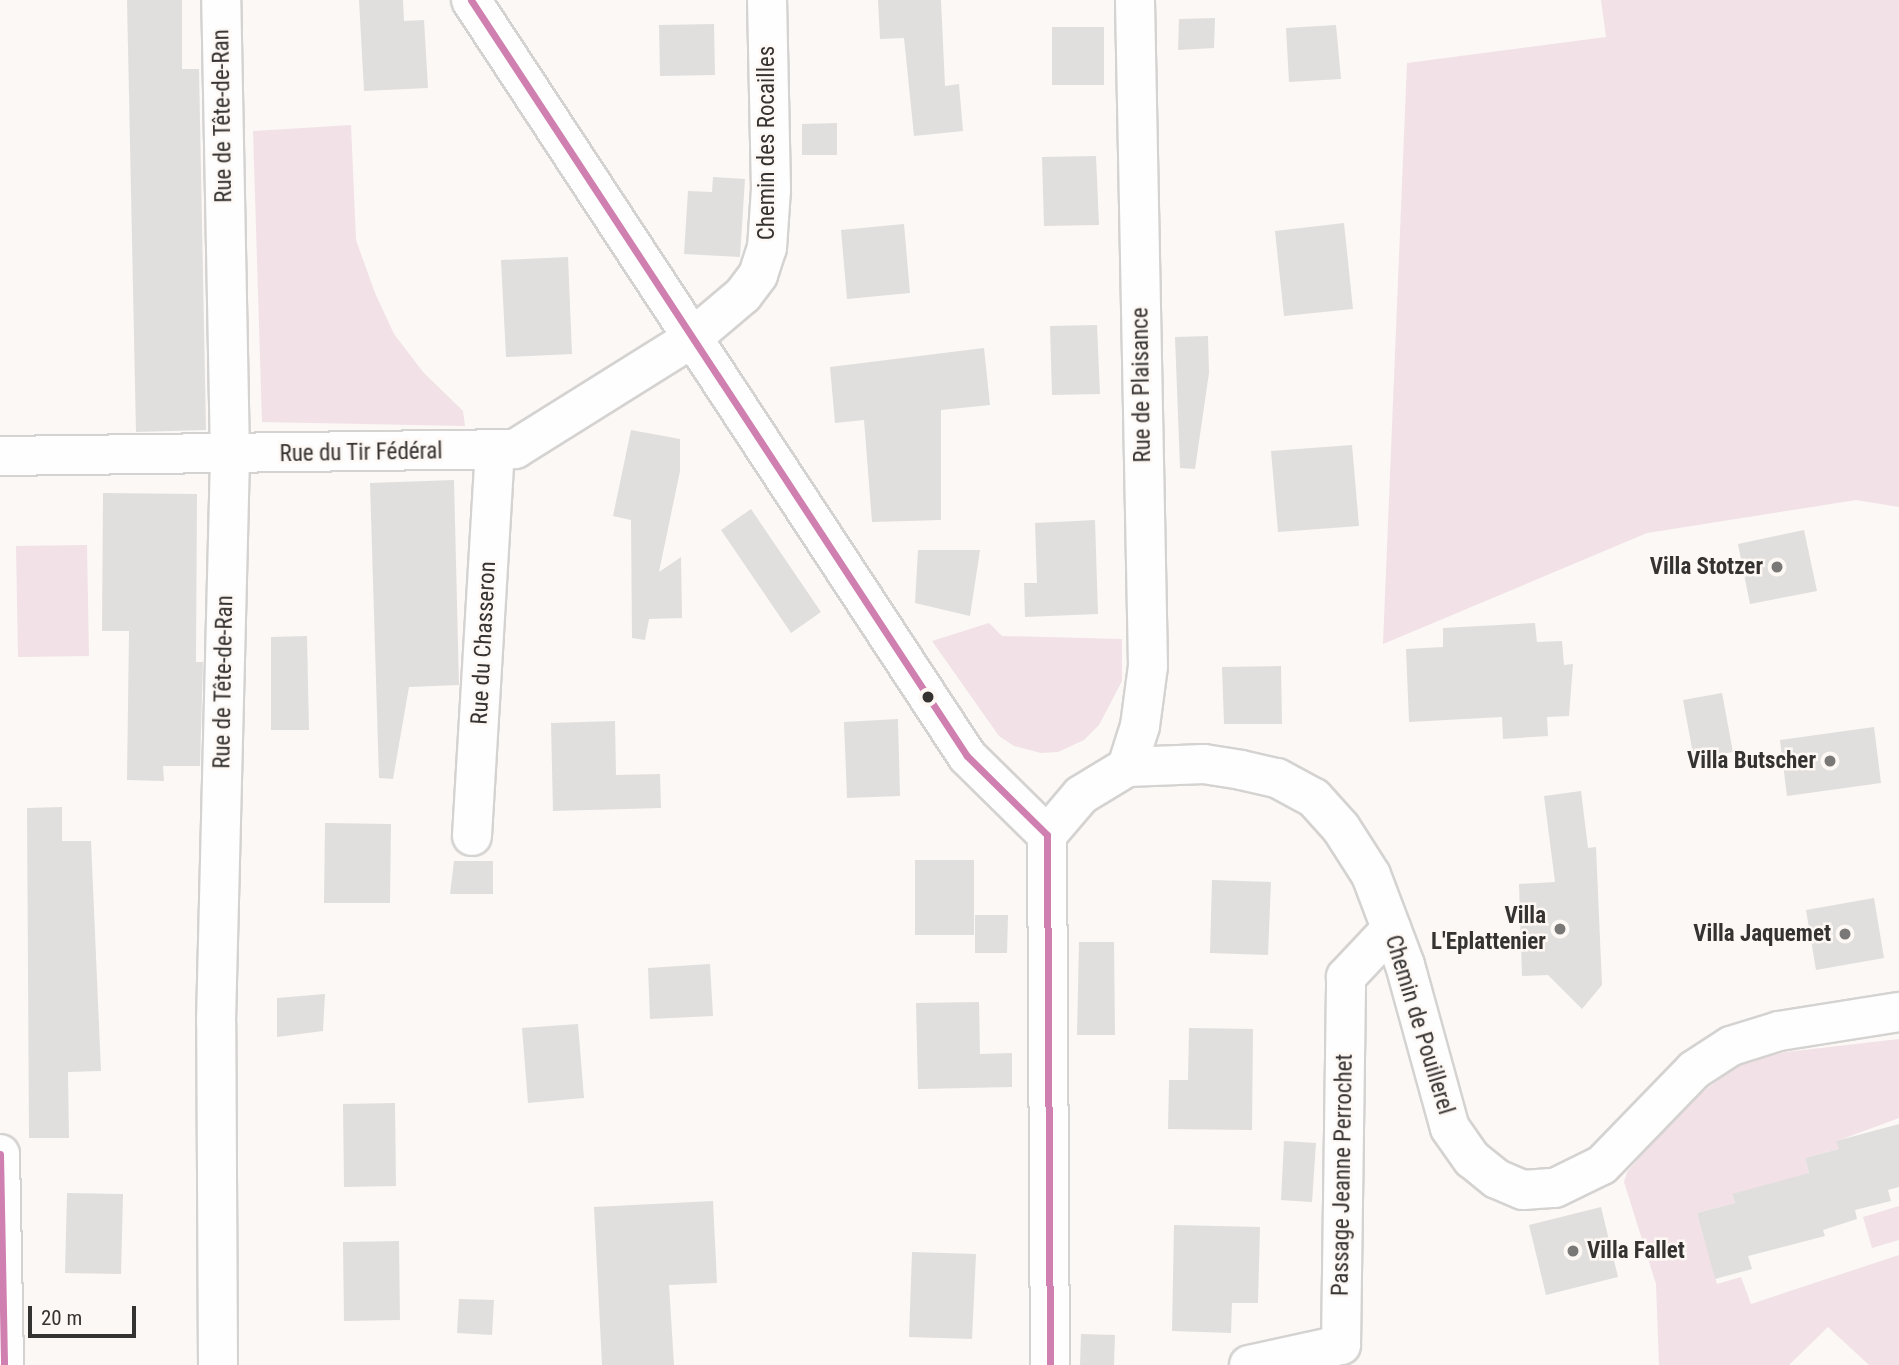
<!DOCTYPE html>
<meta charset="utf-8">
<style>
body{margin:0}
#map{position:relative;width:1899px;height:1365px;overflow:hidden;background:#fbf8f6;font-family:"Roboto Condensed",sans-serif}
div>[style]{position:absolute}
.green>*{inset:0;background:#f2e1e6}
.building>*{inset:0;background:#e1dfdd}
.roads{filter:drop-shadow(2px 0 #d5d3d1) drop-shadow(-2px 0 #d5d3d1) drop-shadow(0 2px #d5d3d1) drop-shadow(0 -2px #d5d3d1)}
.minor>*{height:38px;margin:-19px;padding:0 19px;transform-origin:19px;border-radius:19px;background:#fefefe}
.bus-1>*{height:7px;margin:-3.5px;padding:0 3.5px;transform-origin:3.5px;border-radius:3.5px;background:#d080b0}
.dots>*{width:19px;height:19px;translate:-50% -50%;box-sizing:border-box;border:4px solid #fdf8f4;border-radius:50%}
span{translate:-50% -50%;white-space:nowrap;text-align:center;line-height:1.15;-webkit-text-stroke:5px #fdf8f4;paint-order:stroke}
.street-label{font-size:23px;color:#353332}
.poi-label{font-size:23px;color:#353332;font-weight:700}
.right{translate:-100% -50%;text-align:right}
.left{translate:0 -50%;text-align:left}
.scale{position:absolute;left:28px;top:1306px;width:108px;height:32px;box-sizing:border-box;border:4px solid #353332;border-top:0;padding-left:9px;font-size:21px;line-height:24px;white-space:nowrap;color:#353332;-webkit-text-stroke:5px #fdf8f4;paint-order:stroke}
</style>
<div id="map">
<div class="green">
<div style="clip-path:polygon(1601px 0,1899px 0,1899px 507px,1856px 500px,1647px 533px,1383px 644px,1407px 63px,1606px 37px)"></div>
<div style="clip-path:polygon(351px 125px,356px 240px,375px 293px,394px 334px,423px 372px,463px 411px,465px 426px,262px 422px,253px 131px)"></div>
<div style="clip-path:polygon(87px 545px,89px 656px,18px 657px,16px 546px)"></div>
<div style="clip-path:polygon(989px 623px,1002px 636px,1122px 639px,1122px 681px,1099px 725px,1084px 740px,1058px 752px,1041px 753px,1014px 746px,999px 736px,932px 641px)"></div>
<div style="clip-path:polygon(1899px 1039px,1899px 1118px,1837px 1141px,1839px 1149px,1805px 1158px,1809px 1174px,1732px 1195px,1735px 1203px,1697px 1213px,1717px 1284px,1741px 1277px,1751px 1304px,1899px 1255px,1899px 1365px,1869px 1365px,1828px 1327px,1789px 1365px,1659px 1365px,1656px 1284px,1624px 1182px,1627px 1172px,1684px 1107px,1738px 1064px,1786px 1052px)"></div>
<div style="clip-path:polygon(1899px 1206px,1899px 1240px,1872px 1248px,1863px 1217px)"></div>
</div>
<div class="building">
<div style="clip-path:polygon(127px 0,182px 0,182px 69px,199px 69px,206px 430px,136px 432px)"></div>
<div style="clip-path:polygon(359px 0,403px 0,404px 21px,424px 20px,428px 88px,364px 91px)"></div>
<div style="clip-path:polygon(878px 0,941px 0,945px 86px,959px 84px,963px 131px,914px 136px,904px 38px,880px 39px)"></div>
<div style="clip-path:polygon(1215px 18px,1214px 48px,1178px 50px,1179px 19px)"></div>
<div style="clip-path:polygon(714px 24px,715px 75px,660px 76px,659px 25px)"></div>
<div style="clip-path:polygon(1336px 25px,1341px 79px,1289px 82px,1286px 28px)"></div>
<div style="clip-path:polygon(1052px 27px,1104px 27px,1104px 85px,1052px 85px)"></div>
<div style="clip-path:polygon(837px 123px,837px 155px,802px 155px,802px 124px)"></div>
<div style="clip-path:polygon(1096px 156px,1099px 225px,1044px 226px,1042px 157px)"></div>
<div style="clip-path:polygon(713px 177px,745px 179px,740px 257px,684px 254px,688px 191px,712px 192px)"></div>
<div style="clip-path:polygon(1344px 223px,1353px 309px,1284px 316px,1275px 231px)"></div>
<div style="clip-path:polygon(904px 224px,910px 293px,847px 299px,841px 230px)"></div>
<div style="clip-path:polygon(568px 257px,572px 354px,506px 357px,501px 260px)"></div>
<div style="clip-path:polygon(1097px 325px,1100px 394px,1052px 395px,1050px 326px)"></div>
<div style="clip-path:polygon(1208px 336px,1209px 373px,1195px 469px,1180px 468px,1175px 337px)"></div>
<div style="clip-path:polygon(984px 348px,990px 405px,941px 410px,941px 520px,872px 522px,864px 420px,835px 423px,830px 367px)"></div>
<div style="clip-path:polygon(631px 430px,680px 439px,680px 471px,659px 572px,681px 557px,682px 618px,649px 619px,645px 640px,632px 638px,631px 520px,613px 516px)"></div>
<div style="clip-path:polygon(1352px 445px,1359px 526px,1278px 532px,1271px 451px)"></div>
<div style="clip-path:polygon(454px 480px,459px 685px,409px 687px,393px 779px,379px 778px,370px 483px)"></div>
<div style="clip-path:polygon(103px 493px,197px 494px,196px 662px,203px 662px,200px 766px,163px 766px,164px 781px,127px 780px,129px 631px,102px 631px)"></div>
<div style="clip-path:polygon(751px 509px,821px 612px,791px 633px,721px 530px)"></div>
<div style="clip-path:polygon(1095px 520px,1098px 614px,1025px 617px,1024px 583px,1037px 583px,1035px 523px)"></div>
<div style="clip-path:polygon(1804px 530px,1817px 591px,1750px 604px,1738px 544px)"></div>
<div style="clip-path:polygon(918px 550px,980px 550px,970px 616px,915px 603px)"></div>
<div style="clip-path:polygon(1535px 623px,1537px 642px,1562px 641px,1564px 665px,1573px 664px,1569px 716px,1547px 717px,1548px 736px,1503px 739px,1502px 717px,1409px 722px,1406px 649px,1443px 647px,1443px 628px)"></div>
<div style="clip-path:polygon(307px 636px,309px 730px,271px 730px,271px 637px)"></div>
<div style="clip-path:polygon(1281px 666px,1282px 724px,1224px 724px,1222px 667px)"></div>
<div style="clip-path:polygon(1722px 693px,1733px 752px,1694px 759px,1683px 700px)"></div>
<div style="clip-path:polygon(898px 719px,900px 796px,847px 798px,844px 722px)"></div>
<div style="clip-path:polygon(615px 721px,616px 775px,660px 774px,661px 808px,553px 811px,551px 723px)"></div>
<div style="clip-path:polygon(1874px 727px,1881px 783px,1787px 796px,1780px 740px)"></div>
<div style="clip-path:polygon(1581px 791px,1588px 848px,1596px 847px,1602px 985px,1582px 1009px,1548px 975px,1522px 976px,1519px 884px,1555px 882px,1544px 796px)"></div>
<div style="clip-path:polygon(62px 807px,62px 841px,91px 841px,101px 1071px,68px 1072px,69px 1138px,29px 1138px,27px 808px)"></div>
<div style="clip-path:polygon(325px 823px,391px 824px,390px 903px,324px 903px)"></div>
<div style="clip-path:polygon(915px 860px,974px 860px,974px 935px,915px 935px)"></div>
<div style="clip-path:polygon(454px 861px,493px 861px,493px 894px,450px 894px)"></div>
<div style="clip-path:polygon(1212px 880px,1271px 882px,1268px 955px,1210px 953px)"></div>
<div style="clip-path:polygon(1874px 898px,1884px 958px,1816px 970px,1806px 910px)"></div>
<div style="clip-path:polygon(975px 915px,1008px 915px,1007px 953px,975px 953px)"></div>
<div style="clip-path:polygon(1079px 942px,1114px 942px,1115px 1035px,1077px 1035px)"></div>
<div style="clip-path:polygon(710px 964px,713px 1016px,650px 1019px,648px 968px)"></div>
<div style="clip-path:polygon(325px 994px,323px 1031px,277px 1037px,277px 998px)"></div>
<div style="clip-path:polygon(979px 1002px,980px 1054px,1012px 1053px,1012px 1087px,918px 1089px,916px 1003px)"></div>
<div style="clip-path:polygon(578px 1024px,584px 1098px,528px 1103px,522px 1028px)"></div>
<div style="clip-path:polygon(1189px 1028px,1253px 1029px,1252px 1130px,1168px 1129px,1169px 1080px,1188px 1080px)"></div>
<div style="clip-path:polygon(395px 1103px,396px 1186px,344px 1187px,343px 1104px)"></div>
<div style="clip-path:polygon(1899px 1124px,1899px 1187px,1888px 1190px,1891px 1201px,1855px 1210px,1857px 1219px,1823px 1230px,1825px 1236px,1748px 1256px,1752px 1269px,1715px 1279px,1697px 1213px,1735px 1203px,1732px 1194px,1809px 1173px,1805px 1158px,1839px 1149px,1836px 1141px)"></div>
<div style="clip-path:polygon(1284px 1141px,1316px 1143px,1312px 1202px,1281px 1200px)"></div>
<div style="clip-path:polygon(67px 1193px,123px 1194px,121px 1274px,65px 1273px)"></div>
<div style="clip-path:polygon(713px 1201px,717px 1283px,669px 1285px,674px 1365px,602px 1365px,594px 1207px)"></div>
<div style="clip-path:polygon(1601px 1207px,1618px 1277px,1546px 1295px,1529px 1225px)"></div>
<div style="clip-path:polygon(1174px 1225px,1260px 1227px,1258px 1303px,1232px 1303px,1231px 1333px,1172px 1331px)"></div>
<div style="clip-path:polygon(399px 1241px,400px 1320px,344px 1321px,343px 1242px)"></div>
<div style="clip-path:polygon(912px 1252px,976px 1254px,972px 1339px,909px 1337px)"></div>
<div style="clip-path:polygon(459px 1299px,494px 1300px,492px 1335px,457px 1333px)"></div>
<div style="clip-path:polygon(1081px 1334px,1115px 1335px,1114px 1365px,1080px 1365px)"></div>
</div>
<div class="roads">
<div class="minor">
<div style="left:471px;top:0;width:904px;rotate:56.73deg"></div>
<div style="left:967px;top:756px;width:112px;rotate:44.6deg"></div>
<div style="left:1047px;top:835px;width:530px;rotate:89.68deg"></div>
<div style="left:0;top:456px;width:515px;rotate:-0.78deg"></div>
<div style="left:515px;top:449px;width:208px;rotate:-32deg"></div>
<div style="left:691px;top:339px;width:68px;rotate:-40.2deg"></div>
<div style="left:743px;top:295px;width:25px;rotate:-53deg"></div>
<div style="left:758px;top:275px;width:28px;rotate:-72deg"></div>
<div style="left:767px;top:248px;width:58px;rotate:-86.1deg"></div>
<div style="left:771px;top:190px;width:190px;rotate:-91.2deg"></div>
<div style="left:1127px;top:767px;width:43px;rotate:-72.4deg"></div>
<div style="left:1140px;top:726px;width:61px;rotate:-82.4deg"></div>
<div style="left:1148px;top:666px;width:666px;rotate:-91.12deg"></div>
<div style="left:1047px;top:835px;width:52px;rotate:-49.6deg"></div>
<div style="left:1081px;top:795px;width:54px;rotate:-31.3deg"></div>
<div style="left:1127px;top:767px;width:77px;rotate:-2.2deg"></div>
<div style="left:1204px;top:764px;width:37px;rotate:9deg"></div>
<div style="left:1241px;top:770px;width:37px;rotate:13deg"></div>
<div style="left:1277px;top:778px;width:42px;rotate:28.4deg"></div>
<div style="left:1314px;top:798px;width:40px;rotate:48deg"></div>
<div style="left:1341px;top:828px;width:56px;rotate:57.4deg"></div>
<div style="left:1371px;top:875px;width:96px;rotate:69.3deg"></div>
<div style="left:1405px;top:965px;width:169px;rotate:74.6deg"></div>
<div style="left:1450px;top:1128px;width:38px;rotate:55deg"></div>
<div style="left:1472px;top:1159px;width:32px;rotate:39deg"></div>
<div style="left:1497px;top:1179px;width:28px;rotate:23deg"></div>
<div style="left:1523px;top:1190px;width:32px;rotate:-4deg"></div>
<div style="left:1555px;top:1188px;width:52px;rotate:-26.1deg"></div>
<div style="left:1602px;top:1165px;width:132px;rotate:-45.9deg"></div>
<div style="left:1694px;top:1070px;width:44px;rotate:-33deg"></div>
<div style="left:1731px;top:1046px;width:50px;rotate:-17.4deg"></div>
<div style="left:1779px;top:1031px;width:121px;rotate:-9deg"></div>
<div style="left:472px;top:836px;width:387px;rotate:-86.6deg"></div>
<div style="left:0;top:1154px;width:211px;rotate:88.9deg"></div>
<div style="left:218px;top:1365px;width:343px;rotate:-90.3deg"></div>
<div style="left:216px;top:1022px;width:566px;rotate:-88.58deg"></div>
<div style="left:230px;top:456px;width:456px;rotate:-91.1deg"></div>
<div style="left:1249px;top:1365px;width:94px;rotate:-12.3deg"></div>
<div style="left:1341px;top:1345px;width:368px;rotate:-89.2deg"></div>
<div style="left:1346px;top:977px;width:66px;rotate:-46.8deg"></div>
</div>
</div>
<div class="bus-1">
<div style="left:471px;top:0;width:904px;rotate:56.73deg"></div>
<div style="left:967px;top:756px;width:112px;rotate:44.6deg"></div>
<div style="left:1047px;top:835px;width:530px;rotate:89.68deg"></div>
<div style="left:0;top:1154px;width:211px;rotate:88.9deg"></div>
</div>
<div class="dots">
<div style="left:1777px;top:567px;background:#7a7877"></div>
<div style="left:928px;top:697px;background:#353332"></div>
<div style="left:1830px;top:761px;background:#7a7877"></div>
<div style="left:1560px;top:929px;background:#7a7877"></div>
<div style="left:1845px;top:934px;background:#7a7877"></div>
<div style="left:1573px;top:1251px;background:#7a7877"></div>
</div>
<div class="street-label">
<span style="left:223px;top:116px;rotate:-91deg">Rue de Tête-de-Ran</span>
<span style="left:767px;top:143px;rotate:-90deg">Chemin des Rocailles</span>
<span style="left:1142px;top:385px;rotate:-91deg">Rue de Plaisance</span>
<span style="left:361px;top:453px;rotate:-1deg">Rue du Tir Fédéral</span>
<span style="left:484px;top:643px;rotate:-87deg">Rue du Chasseron</span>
<span style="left:224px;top:682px;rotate:-89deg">Rue de Tête-de-Ran</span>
<span style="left:1419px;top:1025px;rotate:73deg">Chemin de Pouillerel</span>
<span style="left:1343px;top:1175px;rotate:-89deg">Passage Jeanne Perrochet</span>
</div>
<div class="poi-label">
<span class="right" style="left:1763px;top:567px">Villa Stotzer</span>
<span class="right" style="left:1816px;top:761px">Villa Butscher</span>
<span class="right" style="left:1546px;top:929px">Villa<br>L'Eplattenier</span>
<span class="right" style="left:1831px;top:934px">Villa Jaquemet</span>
<span class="left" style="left:1587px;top:1251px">Villa Fallet</span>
</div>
<div class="scale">20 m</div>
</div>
